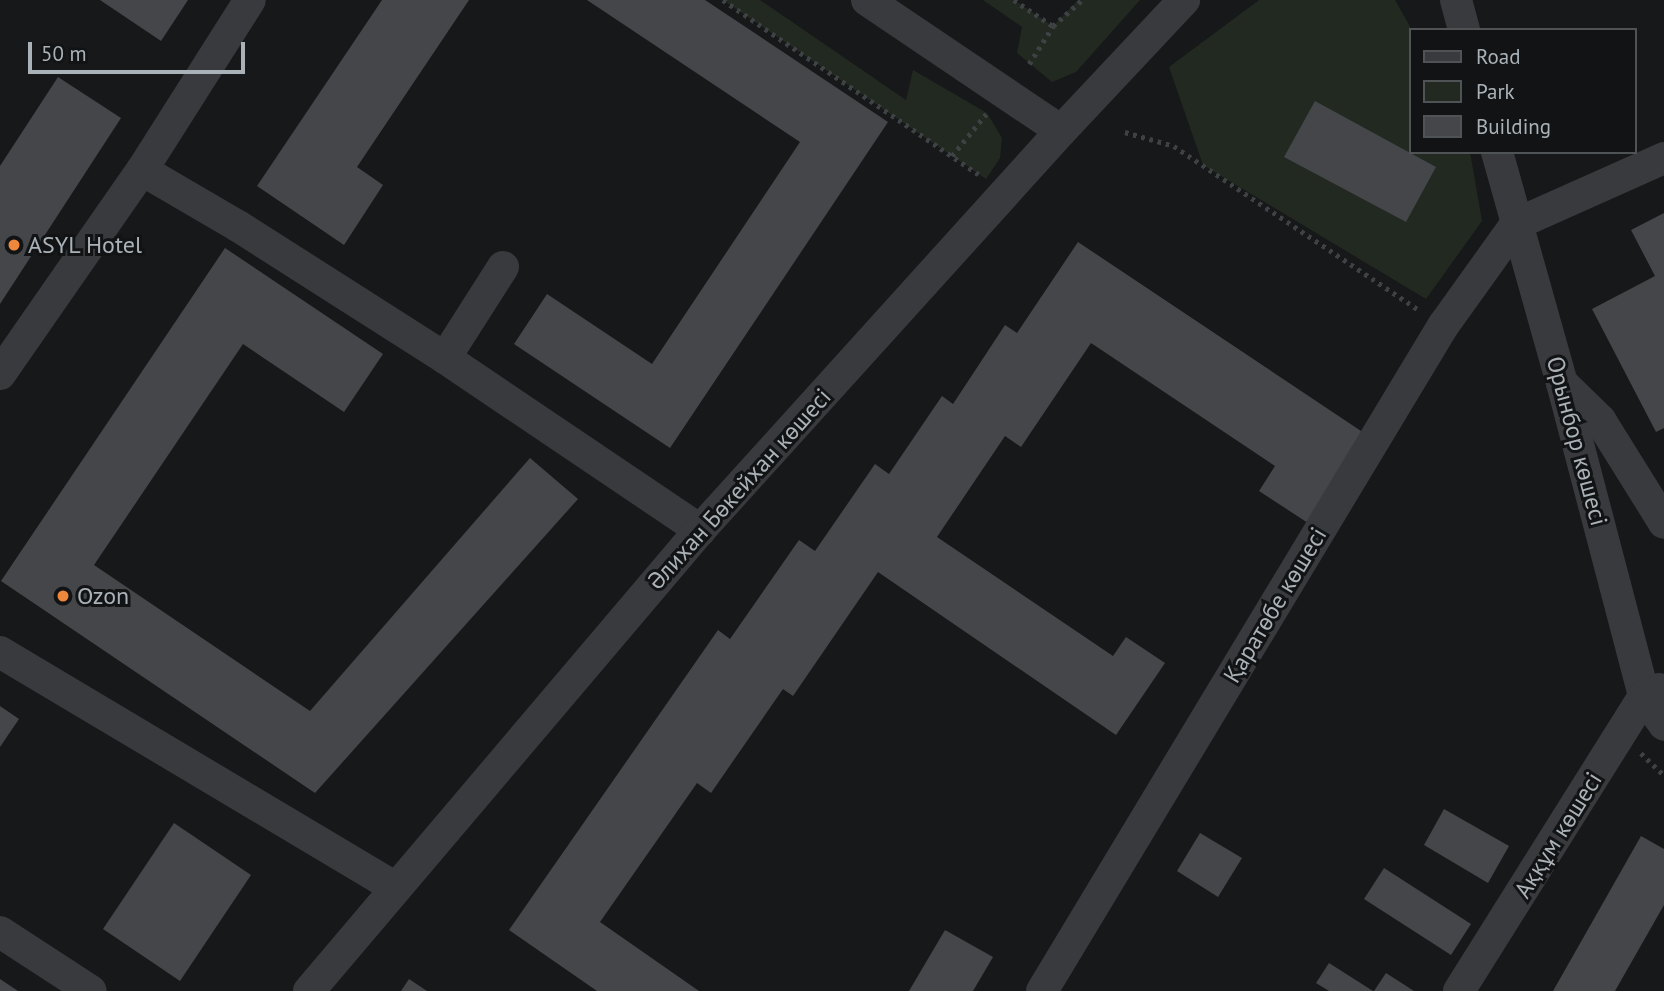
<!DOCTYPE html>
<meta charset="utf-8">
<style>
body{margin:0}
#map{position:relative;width:1664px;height:991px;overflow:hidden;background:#171819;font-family:"PT Sans",sans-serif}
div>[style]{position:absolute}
.green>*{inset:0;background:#222921}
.building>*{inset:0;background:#444649}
.path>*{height:4.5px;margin-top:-2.25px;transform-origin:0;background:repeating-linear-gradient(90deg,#3e4245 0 3.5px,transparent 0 8.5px)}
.minor>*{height:32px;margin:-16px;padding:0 16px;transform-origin:16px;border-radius:16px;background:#383a3e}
.dots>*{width:19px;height:19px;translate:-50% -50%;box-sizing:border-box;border:4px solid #121314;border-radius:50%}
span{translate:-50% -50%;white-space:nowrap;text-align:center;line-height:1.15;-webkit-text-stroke:6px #121314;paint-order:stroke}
.poi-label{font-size:24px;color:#aab2b8}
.left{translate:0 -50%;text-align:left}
.street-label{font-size:24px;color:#aab2b8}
.legend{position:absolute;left:1409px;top:28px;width:228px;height:126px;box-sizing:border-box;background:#121314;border:2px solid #4f5356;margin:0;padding:9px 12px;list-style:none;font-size:21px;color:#aab2b8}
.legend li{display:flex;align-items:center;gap:14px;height:35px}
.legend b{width:35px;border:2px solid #4f5356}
.scale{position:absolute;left:28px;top:42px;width:217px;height:32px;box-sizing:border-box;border:4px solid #aab2b8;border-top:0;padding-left:9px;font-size:21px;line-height:24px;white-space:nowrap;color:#aab2b8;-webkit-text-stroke:5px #121314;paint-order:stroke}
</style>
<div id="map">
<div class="green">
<div style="clip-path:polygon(723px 0,760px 0,906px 100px,913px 70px,987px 113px,1002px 138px,1000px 158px,986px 179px)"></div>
<div style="clip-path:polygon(983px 0,1014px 0,1053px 26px,1078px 0,1140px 0,1076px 72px,1052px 82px,1017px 53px,1022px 27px)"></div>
<div style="clip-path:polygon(1259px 0,1395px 0,1412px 30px,1410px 152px,1470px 152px,1482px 221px,1426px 299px,1203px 165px,1169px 67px)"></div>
</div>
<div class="building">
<div style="clip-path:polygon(100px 0,188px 0,161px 41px)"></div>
<div style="clip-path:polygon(382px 0,469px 0,357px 167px,383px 185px,344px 245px,257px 186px)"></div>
<div style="clip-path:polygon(587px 0,705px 0,888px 122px,670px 448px,514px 344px,547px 294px,652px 364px,800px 142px)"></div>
<div style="clip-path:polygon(58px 77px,121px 118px,0 304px,0 166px)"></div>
<div style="clip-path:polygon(1315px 101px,1436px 167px,1406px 222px,1284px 157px)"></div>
<div style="clip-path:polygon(1664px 213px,1664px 428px,1656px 432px,1592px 309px,1655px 276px,1631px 230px)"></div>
<div style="clip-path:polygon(1078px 242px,1367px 435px,1308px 523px,1259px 491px,1275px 466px,1091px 343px,1021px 447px,1005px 436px,937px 537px,1113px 656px,1126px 637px,1165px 663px,1116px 735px,878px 572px,793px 696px,783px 689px,711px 793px,697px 783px,600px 922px,699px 991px,597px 991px,509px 930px,718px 630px,730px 639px,799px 540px,815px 551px,875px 464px,889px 474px,942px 396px,953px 404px,1005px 325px,1017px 333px)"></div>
<div style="clip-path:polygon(225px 248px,383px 354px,344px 412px,243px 344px,94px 565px,310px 711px,530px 458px,578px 499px,315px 793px,1px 581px)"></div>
<div style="clip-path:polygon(0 706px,19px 719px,0 747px)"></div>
<div style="clip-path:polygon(1444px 809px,1509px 846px,1488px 883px,1424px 845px)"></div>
<div style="clip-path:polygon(174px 823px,251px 875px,180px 981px,103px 929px)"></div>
<div style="clip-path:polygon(1200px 833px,1242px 858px,1218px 897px,1177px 871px)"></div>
<div style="clip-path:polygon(1641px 836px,1664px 849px,1664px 905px,1615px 991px,1553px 991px)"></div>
<div style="clip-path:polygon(1384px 868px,1471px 924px,1451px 955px,1364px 899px)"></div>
<div style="clip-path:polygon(945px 930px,993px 957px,973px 991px,909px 991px)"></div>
<div style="clip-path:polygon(1329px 963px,1373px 991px,1329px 991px,1316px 983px)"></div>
<div style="clip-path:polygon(1386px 973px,1414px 991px,1374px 991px)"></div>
<div style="clip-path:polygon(0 979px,18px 991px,0 991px)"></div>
<div style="clip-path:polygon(409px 979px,427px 991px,401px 991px)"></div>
</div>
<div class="path">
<div style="left:723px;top:0;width:314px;rotate:34.3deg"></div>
<div style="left:1014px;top:0;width:47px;rotate:33.7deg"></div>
<div style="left:1053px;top:26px;width:39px;rotate:-42deg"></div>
<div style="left:1029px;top:64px;width:45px;rotate:-57.7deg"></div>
<div style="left:1125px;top:132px;width:51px;rotate:15.9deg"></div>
<div style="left:1174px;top:146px;width:295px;rotate:33.8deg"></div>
<div style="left:952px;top:156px;width:54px;rotate:-51deg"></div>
<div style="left:1641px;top:753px;width:30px;rotate:44deg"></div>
</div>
<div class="minor">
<div style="left:867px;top:0;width:234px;rotate:34deg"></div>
<div style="left:1456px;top:0;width:31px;rotate:75deg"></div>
<div style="left:1497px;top:152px;width:240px;rotate:74.3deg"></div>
<div style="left:1562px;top:383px;width:324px;rotate:75.3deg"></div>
<div style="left:1644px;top:696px;width:35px;rotate:55deg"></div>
<div style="left:142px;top:170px;width:111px;rotate:30.3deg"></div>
<div style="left:238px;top:226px;width:246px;rotate:32.5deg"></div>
<div style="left:445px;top:358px;width:308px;rotate:34deg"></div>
<div style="left:445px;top:358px;width:108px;rotate:-57.5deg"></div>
<div style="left:0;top:374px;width:249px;rotate:-55.2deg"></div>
<div style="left:142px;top:170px;width:201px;rotate:-57.6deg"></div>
<div style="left:1563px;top:384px;width:52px;rotate:44.2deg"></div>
<div style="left:1600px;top:420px;width:121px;rotate:58.1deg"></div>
<div style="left:0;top:652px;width:461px;rotate:30.8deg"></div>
<div style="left:0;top:932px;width:108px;rotate:33deg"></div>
<div style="left:309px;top:991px;width:604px;rotate:-49.7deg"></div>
<div style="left:700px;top:530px;width:538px;rotate:-47.86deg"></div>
<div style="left:1061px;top:131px;width:180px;rotate:-46.8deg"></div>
<div style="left:1042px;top:991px;width:777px;rotate:-58.91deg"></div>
<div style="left:1443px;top:326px;width:125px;rotate:-54.4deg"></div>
<div style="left:1516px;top:224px;width:162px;rotate:-24deg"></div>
<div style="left:1459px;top:991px;width:348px;rotate:-57.9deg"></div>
<div style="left:1644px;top:696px;width:17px;rotate:-24deg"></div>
</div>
<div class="dots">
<div style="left:14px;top:245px;background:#ed873c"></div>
<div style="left:63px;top:596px;background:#ed873c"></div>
</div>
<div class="poi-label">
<span class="left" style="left:28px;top:245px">ASYL Hotel</span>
<span class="left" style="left:77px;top:596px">Ozon</span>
</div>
<div class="street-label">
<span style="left:1577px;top:441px;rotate:75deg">Орынбор көшесі</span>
<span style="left:739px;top:489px;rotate:-48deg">Әлихан Бөкейхан көшесі</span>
<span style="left:1275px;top:605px;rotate:-59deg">Қаратөбе көшесі</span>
<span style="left:1558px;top:835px;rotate:-58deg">Аққұм көшесі</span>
</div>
<ul class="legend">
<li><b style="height:9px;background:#383a3e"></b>Road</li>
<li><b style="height:19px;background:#222921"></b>Park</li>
<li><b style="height:19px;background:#444649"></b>Building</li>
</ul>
<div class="scale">50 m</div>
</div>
